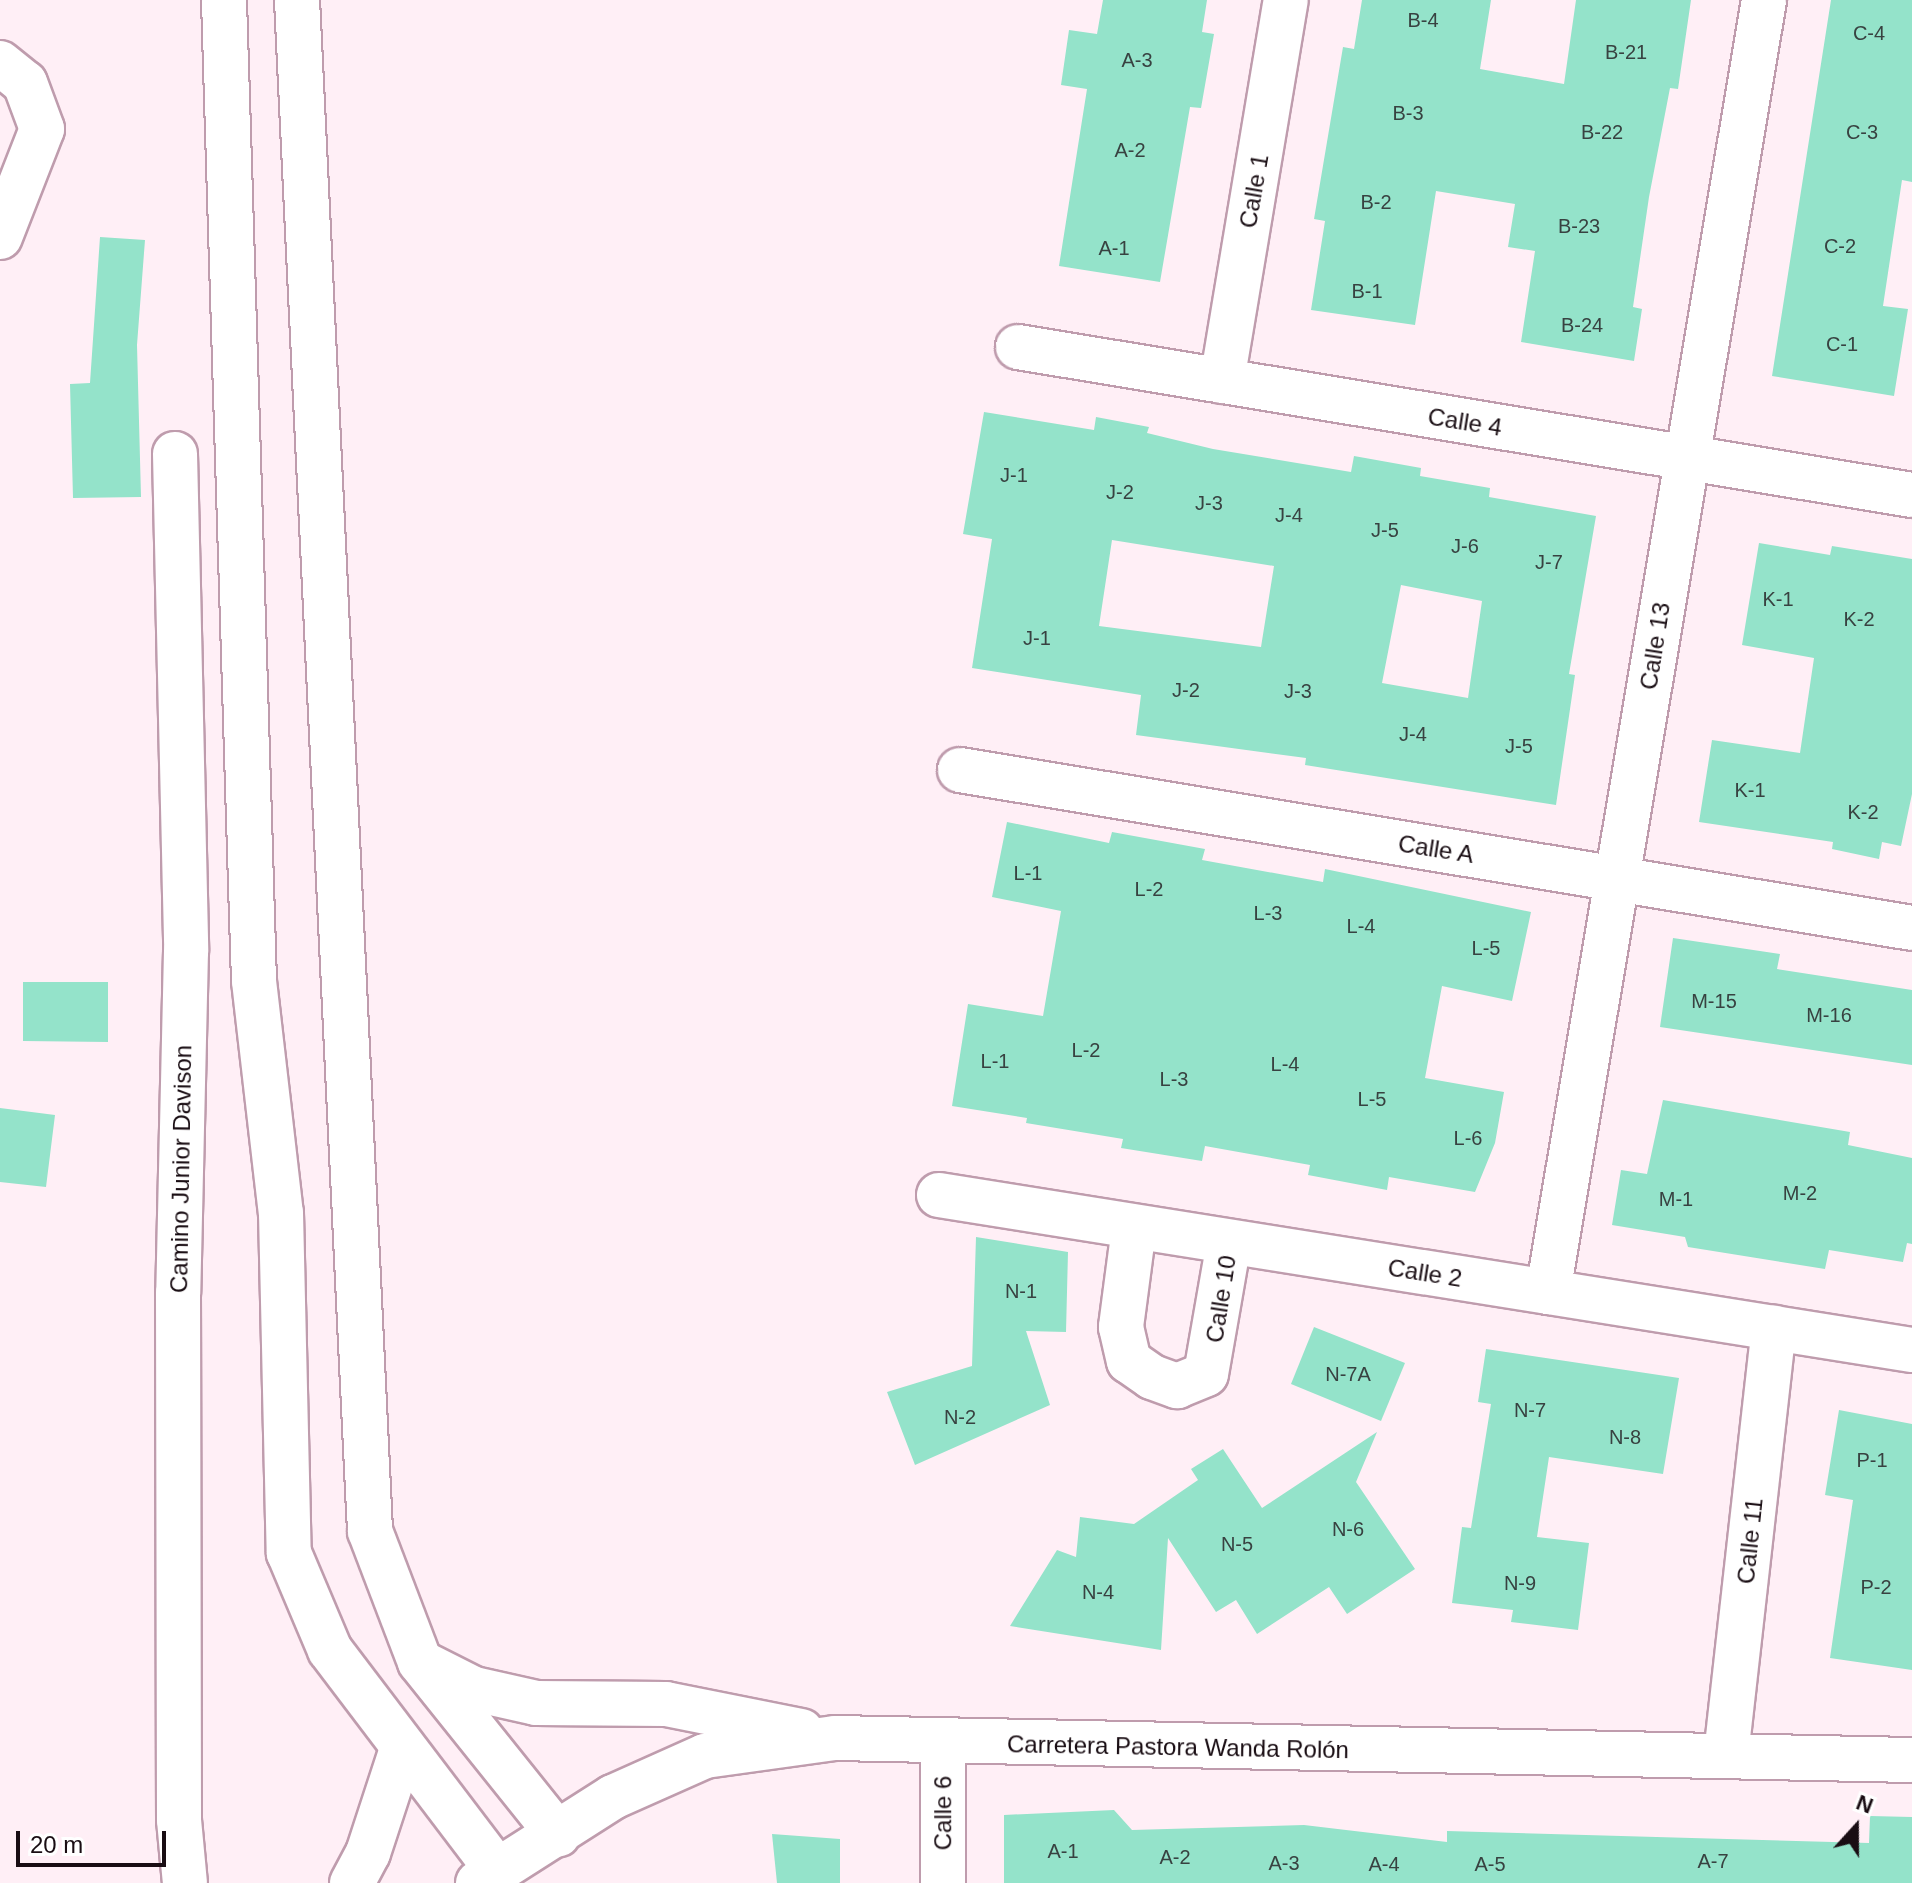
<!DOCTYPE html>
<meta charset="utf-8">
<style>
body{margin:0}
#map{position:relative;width:1912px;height:1883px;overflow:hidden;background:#ffeff6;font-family:Helvetica,sans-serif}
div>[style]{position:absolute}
.building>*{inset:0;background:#94e3ca}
.roads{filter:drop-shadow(2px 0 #bf9cad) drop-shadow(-2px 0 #bf9cad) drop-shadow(0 2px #bf9cad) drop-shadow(0 -2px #bf9cad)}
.minor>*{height:44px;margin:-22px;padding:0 22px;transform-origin:22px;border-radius:22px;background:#fff}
span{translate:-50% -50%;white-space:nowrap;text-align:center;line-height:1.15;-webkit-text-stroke:6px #fff;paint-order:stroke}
.number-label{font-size:20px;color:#384241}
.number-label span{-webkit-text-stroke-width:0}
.street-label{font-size:24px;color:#190d13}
.north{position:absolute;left:1816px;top:1787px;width:80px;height:80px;-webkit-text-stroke:6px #fff;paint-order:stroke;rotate:21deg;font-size:22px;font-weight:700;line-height:32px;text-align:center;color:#190d13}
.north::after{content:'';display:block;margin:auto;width:28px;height:36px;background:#190d13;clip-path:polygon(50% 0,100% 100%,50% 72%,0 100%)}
.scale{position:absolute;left:16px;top:1831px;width:150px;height:36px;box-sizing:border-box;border:4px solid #190d13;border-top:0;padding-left:10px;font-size:24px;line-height:28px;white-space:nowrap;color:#190d13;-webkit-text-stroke:6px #fff;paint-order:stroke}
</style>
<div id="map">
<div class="building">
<div style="clip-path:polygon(1103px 0,1207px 0,1202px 32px,1214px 34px,1201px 108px,1190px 107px,1160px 282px,1059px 266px,1087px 89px,1061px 85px,1069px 30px,1097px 34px)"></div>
<div style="clip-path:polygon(1362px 0,1491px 0,1480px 69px,1564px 84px,1576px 0,1691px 0,1678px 89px,1670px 88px,1649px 197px,1633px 307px,1642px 309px,1634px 361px,1521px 342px,1535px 251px,1508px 247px,1515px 204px,1436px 191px,1415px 325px,1311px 310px,1325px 221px,1314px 219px,1343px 47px,1354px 49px)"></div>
<div style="clip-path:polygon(1831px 0,1912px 0,1912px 182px,1902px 180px,1883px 306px,1908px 309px,1894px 396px,1772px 376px)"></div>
<div style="clip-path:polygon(100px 237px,145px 240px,137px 345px,141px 497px,73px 498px,70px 384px,90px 383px)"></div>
<div style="clip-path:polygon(evenodd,984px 412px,1094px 430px,1096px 417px,1149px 427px,1147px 433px,1213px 449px,1351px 472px,1354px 456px,1421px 468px,1420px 476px,1490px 488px,1489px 497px,1596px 516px,1569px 674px,1575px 675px,1556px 805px,1305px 765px,1306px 758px,1136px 735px,1141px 695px,972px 668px,992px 539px,963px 534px,984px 412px,1112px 540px,1274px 566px,1261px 647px,1099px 626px,1112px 540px,984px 412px,1401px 585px,1482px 601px,1468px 698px,1382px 683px,1401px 585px)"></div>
<div style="clip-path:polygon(1759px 543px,1830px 555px,1832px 546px,1912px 559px,1912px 794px,1901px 846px,1882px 842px,1879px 859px,1832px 849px,1833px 842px,1699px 822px,1712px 740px,1800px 753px,1814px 658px,1742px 645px)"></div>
<div style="clip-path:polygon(1007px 822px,1109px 843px,1112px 832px,1205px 849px,1202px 860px,1323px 882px,1325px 869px,1531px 912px,1512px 1001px,1442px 986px,1425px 1078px,1504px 1092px,1495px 1143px,1475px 1192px,1389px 1177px,1387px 1190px,1308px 1175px,1310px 1165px,1205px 1146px,1202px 1161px,1121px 1148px,1123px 1139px,1026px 1123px,1027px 1118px,952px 1106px,968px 1004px,1043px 1016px,1061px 911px,992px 897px)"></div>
<div style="clip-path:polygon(1673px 938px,1780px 954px,1777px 969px,1912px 990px,1912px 1065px,1660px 1027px)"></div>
<div style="clip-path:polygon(23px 982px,108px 982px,108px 1042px,23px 1041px)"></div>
<div style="clip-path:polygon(1663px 1100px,1850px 1132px,1848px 1145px,1912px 1158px,1912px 1244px,1907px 1243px,1903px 1262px,1829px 1250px,1825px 1269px,1688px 1247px,1685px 1237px,1612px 1225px,1621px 1170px,1647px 1174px)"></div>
<div style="clip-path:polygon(0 1108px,55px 1115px,46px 1187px,0 1182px)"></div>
<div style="clip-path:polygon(976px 1237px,1068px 1252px,1066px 1332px,1026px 1331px,1050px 1405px,915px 1465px,887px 1392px,972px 1366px)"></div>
<div style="clip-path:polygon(1314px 1327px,1405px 1363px,1381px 1421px,1291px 1384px)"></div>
<div style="clip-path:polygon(1486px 1349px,1679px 1378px,1663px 1474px,1549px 1457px,1537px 1537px,1589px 1543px,1578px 1630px,1511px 1622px,1513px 1610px,1452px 1603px,1462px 1527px,1471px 1528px,1491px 1404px,1478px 1402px)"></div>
<div style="clip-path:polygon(1839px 1410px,1912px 1424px,1912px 1670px,1830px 1658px,1853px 1500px,1825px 1495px)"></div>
<div style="clip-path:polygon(1377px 1432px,1356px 1482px,1415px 1569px,1347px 1614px,1329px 1587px,1257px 1634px,1236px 1600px,1216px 1612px,1168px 1538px,1161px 1650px,1010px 1626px,1057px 1550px,1076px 1557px,1080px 1517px,1134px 1524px,1198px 1480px,1191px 1469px,1223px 1449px,1262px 1508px)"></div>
<div style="clip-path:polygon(1114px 1810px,1132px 1830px,1304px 1825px,1447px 1842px,1447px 1831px,1869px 1843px,1870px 1816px,1912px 1817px,1912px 1883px,1004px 1883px,1004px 1815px)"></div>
<div style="clip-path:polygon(772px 1834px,840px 1839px,840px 1883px,777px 1883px)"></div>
</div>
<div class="roads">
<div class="minor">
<div style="left:224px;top:0;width:981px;rotate:88.25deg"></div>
<div style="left:254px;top:981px;width:234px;rotate:83.4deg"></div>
<div style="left:281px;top:1213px;width:340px;rotate:88.7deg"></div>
<div style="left:289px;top:1553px;width:105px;rotate:67.1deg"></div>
<div style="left:330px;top:1650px;width:276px;rotate:52.8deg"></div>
<div style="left:297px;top:0;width:1533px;rotate:87.27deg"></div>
<div style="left:370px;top:1531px;width:140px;rotate:69.1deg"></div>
<div style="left:420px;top:1662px;width:221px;rotate:51.3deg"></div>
<div style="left:0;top:63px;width:32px;rotate:39deg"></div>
<div style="left:25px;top:83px;width:49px;rotate:69.7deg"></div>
<div style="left:42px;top:129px;width:116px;rotate:111.3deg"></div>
<div style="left:1018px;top:347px;width:906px;rotate:9.4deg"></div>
<div style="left:1222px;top:381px;width:386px;rotate:-80.5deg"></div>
<div style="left:175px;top:454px;width:497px;rotate:88.7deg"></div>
<div style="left:186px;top:951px;width:342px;rotate:91.3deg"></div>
<div style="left:178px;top:1293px;width:527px;rotate:89.89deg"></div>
<div style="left:179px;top:1820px;width:63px;rotate:84.6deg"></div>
<div style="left:960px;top:770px;width:965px;rotate:9.42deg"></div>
<div style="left:939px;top:1195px;width:985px;rotate:9.05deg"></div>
<div style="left:1134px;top:1228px;width:100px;rotate:97.5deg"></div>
<div style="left:1121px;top:1327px;width:35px;rotate:77deg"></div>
<div style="left:1129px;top:1361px;width:28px;rotate:35deg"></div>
<div style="left:1152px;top:1377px;width:27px;rotate:20deg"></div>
<div style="left:1177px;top:1386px;width:31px;rotate:-22deg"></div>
<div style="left:1206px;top:1374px;width:134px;rotate:-80.1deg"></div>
<div style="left:1548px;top:1292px;width:1310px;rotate:-80.51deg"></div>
<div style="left:428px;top:1666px;width:51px;rotate:26.6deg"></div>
<div style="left:474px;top:1689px;width:64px;rotate:12.7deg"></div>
<div style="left:536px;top:1703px;width:130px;rotate:0.4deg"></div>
<div style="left:666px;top:1704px;width:138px;rotate:11.3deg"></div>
<div style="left:1726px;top:1755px;width:430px;rotate:-83.6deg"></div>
<div style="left:352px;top:1883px;width:34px;rotate:-62deg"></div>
<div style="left:368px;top:1853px;width:109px;rotate:-71.9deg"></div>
<div style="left:478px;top:1883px;width:160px;rotate:-32.5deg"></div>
<div style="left:613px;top:1797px;width:101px;rotate:-24deg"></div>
<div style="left:705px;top:1756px;width:131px;rotate:-7.9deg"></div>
<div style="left:835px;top:1738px;width:1077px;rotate:1.17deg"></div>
<div style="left:943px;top:1883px;width:140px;rotate:-90deg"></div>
</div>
</div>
<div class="number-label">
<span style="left:1423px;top:20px">B-4</span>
<span style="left:1869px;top:33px">C-4</span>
<span style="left:1626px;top:52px">B-21</span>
<span style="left:1137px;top:60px">A-3</span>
<span style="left:1408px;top:113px">B-3</span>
<span style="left:1602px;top:132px">B-22</span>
<span style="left:1862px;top:132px">C-3</span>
<span style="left:1130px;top:150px">A-2</span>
<span style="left:1376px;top:202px">B-2</span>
<span style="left:1579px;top:226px">B-23</span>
<span style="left:1840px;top:246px">C-2</span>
<span style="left:1114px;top:248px">A-1</span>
<span style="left:1367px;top:291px">B-1</span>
<span style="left:1582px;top:325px">B-24</span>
<span style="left:1842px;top:344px">C-1</span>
<span style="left:1014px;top:475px">J-1</span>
<span style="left:1120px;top:492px">J-2</span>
<span style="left:1209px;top:503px">J-3</span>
<span style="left:1289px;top:515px">J-4</span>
<span style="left:1385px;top:530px">J-5</span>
<span style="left:1465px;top:546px">J-6</span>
<span style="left:1549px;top:562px">J-7</span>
<span style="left:1778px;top:599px">K-1</span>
<span style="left:1859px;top:619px">K-2</span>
<span style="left:1037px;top:638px">J-1</span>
<span style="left:1186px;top:690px">J-2</span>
<span style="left:1298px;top:691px">J-3</span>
<span style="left:1413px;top:734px">J-4</span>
<span style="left:1519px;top:746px">J-5</span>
<span style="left:1750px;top:790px">K-1</span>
<span style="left:1863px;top:812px">K-2</span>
<span style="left:1028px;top:873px">L-1</span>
<span style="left:1149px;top:889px">L-2</span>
<span style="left:1268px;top:913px">L-3</span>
<span style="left:1361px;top:926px">L-4</span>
<span style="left:1486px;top:948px">L-5</span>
<span style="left:1714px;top:1001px">M-15</span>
<span style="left:1829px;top:1015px">M-16</span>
<span style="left:1086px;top:1050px">L-2</span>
<span style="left:995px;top:1061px">L-1</span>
<span style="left:1285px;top:1064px">L-4</span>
<span style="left:1174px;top:1079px">L-3</span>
<span style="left:1372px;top:1099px">L-5</span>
<span style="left:1468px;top:1138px">L-6</span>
<span style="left:1800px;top:1193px">M-2</span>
<span style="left:1676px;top:1199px">M-1</span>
<span style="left:1021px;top:1291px">N-1</span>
<span style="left:1348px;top:1374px">N-7A</span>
<span style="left:1530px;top:1410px">N-7</span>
<span style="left:960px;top:1417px">N-2</span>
<span style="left:1625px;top:1437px">N-8</span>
<span style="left:1872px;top:1460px">P-1</span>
<span style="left:1348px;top:1529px">N-6</span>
<span style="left:1237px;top:1544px">N-5</span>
<span style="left:1520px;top:1583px">N-9</span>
<span style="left:1876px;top:1587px">P-2</span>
<span style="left:1098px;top:1592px">N-4</span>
<span style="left:1063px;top:1851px">A-1</span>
<span style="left:1175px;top:1857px">A-2</span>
<span style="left:1713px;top:1861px">A-7</span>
<span style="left:1284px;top:1863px">A-3</span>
<span style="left:1384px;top:1864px">A-4</span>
<span style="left:1490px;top:1864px">A-5</span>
</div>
<div class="street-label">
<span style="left:1254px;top:191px;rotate:-80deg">Calle 1</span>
<span style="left:1465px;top:422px;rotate:9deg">Calle 4</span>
<span style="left:1655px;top:646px;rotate:-81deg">Calle 13</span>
<span style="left:1436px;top:849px;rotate:9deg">Calle A</span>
<span style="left:181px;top:1169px;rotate:-89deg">Camino Junior Davison</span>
<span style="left:1425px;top:1273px;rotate:9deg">Calle 2</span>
<span style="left:1221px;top:1299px;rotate:-81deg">Calle 10</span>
<span style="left:1750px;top:1541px;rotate:-84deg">Calle 11</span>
<span style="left:1178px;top:1747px;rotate:1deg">Carretera Pastora Wanda Rolón</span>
<span style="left:943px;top:1813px;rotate:-90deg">Calle 6</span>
</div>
<div class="north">N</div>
<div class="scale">20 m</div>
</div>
